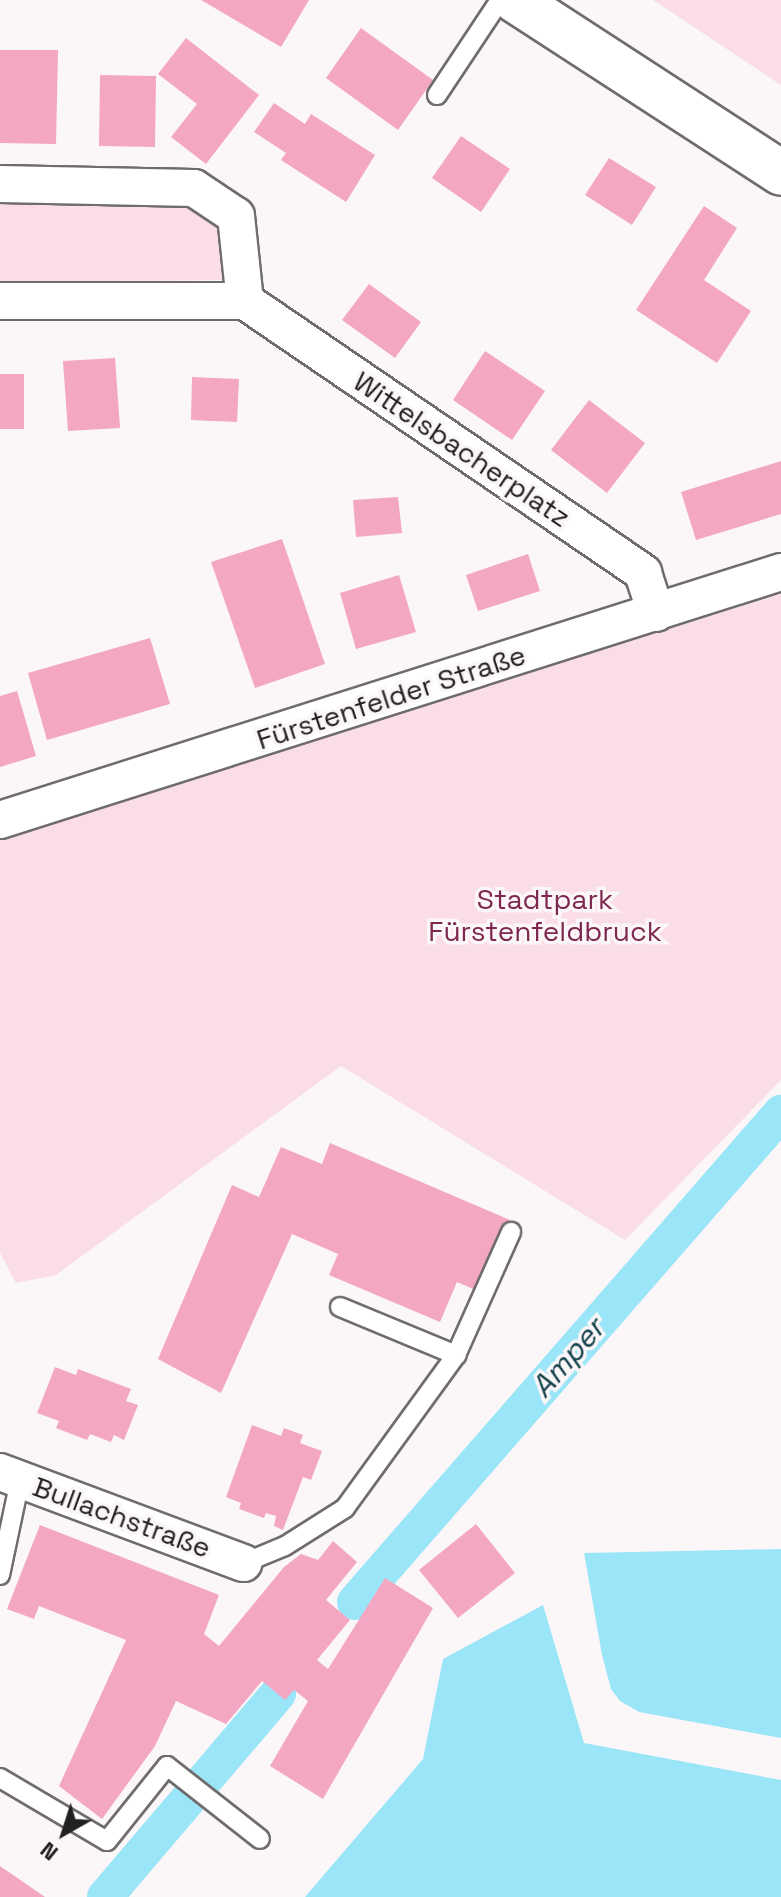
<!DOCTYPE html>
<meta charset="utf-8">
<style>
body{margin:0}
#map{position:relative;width:781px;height:1897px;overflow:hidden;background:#fbf7f8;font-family:"Space Grotesk",sans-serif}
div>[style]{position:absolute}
.green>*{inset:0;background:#fbdde7}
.water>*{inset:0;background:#9be5f8}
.canal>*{height:36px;margin:-18px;padding:0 18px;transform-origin:18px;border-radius:18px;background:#9be5f8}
.building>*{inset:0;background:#f4a7c3}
.roads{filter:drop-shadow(2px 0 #706c6e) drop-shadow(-2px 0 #706c6e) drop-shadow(0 2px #706c6e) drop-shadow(0 -2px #706c6e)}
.service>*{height:18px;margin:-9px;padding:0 9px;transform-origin:9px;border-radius:9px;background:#fff}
.minor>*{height:36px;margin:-18px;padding:0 18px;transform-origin:18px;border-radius:18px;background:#fff}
.primary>*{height:44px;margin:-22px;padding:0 22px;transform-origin:22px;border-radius:22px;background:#fff}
span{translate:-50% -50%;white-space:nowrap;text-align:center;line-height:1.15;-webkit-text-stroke:7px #fbf7f8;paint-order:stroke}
.street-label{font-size:28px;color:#222021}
.park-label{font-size:28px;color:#7e274f}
.water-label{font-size:30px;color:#13404a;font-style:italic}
.north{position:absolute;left:24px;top:1793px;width:80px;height:80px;-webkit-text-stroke:6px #fbf7f8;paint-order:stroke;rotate:219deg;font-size:22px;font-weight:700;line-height:32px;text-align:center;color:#222021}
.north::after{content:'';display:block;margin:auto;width:28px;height:36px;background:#222021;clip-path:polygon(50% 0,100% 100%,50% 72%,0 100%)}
</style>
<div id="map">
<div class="green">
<div style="clip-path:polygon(653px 0,781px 0,781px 85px)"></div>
<div style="clip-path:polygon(0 198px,189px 201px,219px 226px,223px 280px,0 282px)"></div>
<div style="clip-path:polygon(781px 594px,781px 1080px,625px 1240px,341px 1066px,56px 1275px,16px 1283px,0 1253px,0 839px)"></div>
</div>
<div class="water">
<div style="clip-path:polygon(781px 1549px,781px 1738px,639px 1712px,620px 1701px,611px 1689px,602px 1655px,584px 1553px)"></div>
<div style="clip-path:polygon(543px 1605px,584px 1743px,781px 1780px,781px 1897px,305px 1897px,423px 1759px,443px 1659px)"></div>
</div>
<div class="canal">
<div style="left:355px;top:1602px;width:649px;rotate:-48.94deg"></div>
<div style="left:105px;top:1897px;width:267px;rotate:-49.6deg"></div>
</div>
<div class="building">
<div style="clip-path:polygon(201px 0,309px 0,281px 47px)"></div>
<div style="clip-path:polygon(361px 28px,433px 80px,398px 130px,326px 78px)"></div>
<div style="clip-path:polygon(186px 38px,259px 95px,206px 164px,171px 137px,197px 104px,158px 74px)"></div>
<div style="clip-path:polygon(0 50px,58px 50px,56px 144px,0 143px)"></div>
<div style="clip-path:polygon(100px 75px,156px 76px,155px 147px,99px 146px)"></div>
<div style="clip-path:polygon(274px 103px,305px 124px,311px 114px,375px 155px,346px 202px,281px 160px,286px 153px,254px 132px)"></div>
<div style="clip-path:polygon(461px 136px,510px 169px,481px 212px,432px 178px)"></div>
<div style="clip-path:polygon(609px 158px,656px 187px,632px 225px,585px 195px)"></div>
<div style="clip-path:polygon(704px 206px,737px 228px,704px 280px,751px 311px,717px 363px,636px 310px)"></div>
<div style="clip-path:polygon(369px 284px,421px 322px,395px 358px,342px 320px)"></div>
<div style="clip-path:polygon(485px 351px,545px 391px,512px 440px,453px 400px)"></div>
<div style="clip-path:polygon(115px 358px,120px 428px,68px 431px,63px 361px)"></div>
<div style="clip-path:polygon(0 374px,24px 374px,24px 429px,0 429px)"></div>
<div style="clip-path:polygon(192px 377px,239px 379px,237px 422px,191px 420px)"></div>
<div style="clip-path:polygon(589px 400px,645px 443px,607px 493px,551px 450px)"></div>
<div style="clip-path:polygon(781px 461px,781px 514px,696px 540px,681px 492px)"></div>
<div style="clip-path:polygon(398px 497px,402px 533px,356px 537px,353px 500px)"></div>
<div style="clip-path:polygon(282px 539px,325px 664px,255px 688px,211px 562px)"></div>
<div style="clip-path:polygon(528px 554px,540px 591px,478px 611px,466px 575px)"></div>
<div style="clip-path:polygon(399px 575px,416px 632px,356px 649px,340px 593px)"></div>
<div style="clip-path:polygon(150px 638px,170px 704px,47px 740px,28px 673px)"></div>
<div style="clip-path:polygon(17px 691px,36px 756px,0 767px,0 696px)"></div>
<div style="clip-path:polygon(330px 1143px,510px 1220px,480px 1292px,457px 1282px,440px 1322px,329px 1275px,338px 1254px,292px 1234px,221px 1393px,158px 1359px,232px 1185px,259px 1197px,281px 1147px,322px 1164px)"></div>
<div style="clip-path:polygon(55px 1367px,76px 1375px,78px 1369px,131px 1389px,126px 1401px,138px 1405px,124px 1440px,114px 1435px,111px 1442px,90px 1434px,87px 1440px,56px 1428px,59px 1421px,37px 1413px)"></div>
<div style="clip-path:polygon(252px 1425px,281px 1436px,284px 1428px,303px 1435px,300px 1443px,322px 1451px,311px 1480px,303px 1477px,283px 1530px,274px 1526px,276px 1516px,266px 1513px,264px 1518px,239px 1509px,241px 1503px,226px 1497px)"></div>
<div style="clip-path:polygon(476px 1524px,515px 1573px,458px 1618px,419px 1570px)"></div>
<div style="clip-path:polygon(40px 1525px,219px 1595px,204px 1634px,219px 1646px,284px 1567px,301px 1554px,318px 1560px,333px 1541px,357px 1562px,326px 1600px,350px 1620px,317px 1660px,328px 1669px,385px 1578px,433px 1608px,323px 1799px,270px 1766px,308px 1701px,294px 1690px,285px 1700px,262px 1681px,226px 1724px,176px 1701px,155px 1746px,102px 1819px,59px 1786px,126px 1640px,39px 1606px,34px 1619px,7px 1609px)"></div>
<div style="clip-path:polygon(0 1866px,45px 1897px,0 1897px)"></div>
</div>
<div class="roads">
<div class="service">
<div style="left:437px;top:95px;width:114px;rotate:-56.4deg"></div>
<div style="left:340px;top:1307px;width:126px;rotate:22.5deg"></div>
<div style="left:244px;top:1563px;width:44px;rotate:-22.5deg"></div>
<div style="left:285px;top:1546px;width:71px;rotate:-32.3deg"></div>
<div style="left:345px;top:1508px;width:189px;rotate:-54deg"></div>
<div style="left:456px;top:1355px;width:135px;rotate:-65.9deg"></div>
<div style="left:0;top:1575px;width:97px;rotate:-78.1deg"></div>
<div style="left:0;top:1778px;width:124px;rotate:30.5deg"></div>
<div style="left:107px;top:1841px;width:96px;rotate:-51.3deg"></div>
<div style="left:167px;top:1766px;width:118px;rotate:38.1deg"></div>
</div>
<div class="minor">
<div style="left:0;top:184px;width:194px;rotate:1.2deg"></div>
<div style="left:194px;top:188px;width:50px;rotate:33.7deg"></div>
<div style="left:236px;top:216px;width:85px;rotate:84deg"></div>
<div style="left:0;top:301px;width:245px"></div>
<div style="left:245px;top:301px;width:482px;rotate:34.3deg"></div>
<div style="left:643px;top:573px;width:42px;rotate:72deg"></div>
<div style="left:0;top:820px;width:819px;rotate:-17.62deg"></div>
<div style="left:0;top:1472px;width:260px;rotate:20.5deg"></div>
</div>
<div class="primary">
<div style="left:515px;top:0;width:317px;rotate:33deg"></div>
</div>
</div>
<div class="street-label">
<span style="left:462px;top:449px;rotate:34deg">Wittelsbacherplatz</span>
<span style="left:391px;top:697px;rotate:-18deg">Fürstenfelder Straße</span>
<span style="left:122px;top:1517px;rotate:20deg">Bullachstraße</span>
</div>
<div class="park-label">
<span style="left:545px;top:915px">Stadtpark<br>Fürstenfeldbruck</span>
</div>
<div class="water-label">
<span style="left:568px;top:1358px;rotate:-49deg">Amper</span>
</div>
<div class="north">N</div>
</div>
